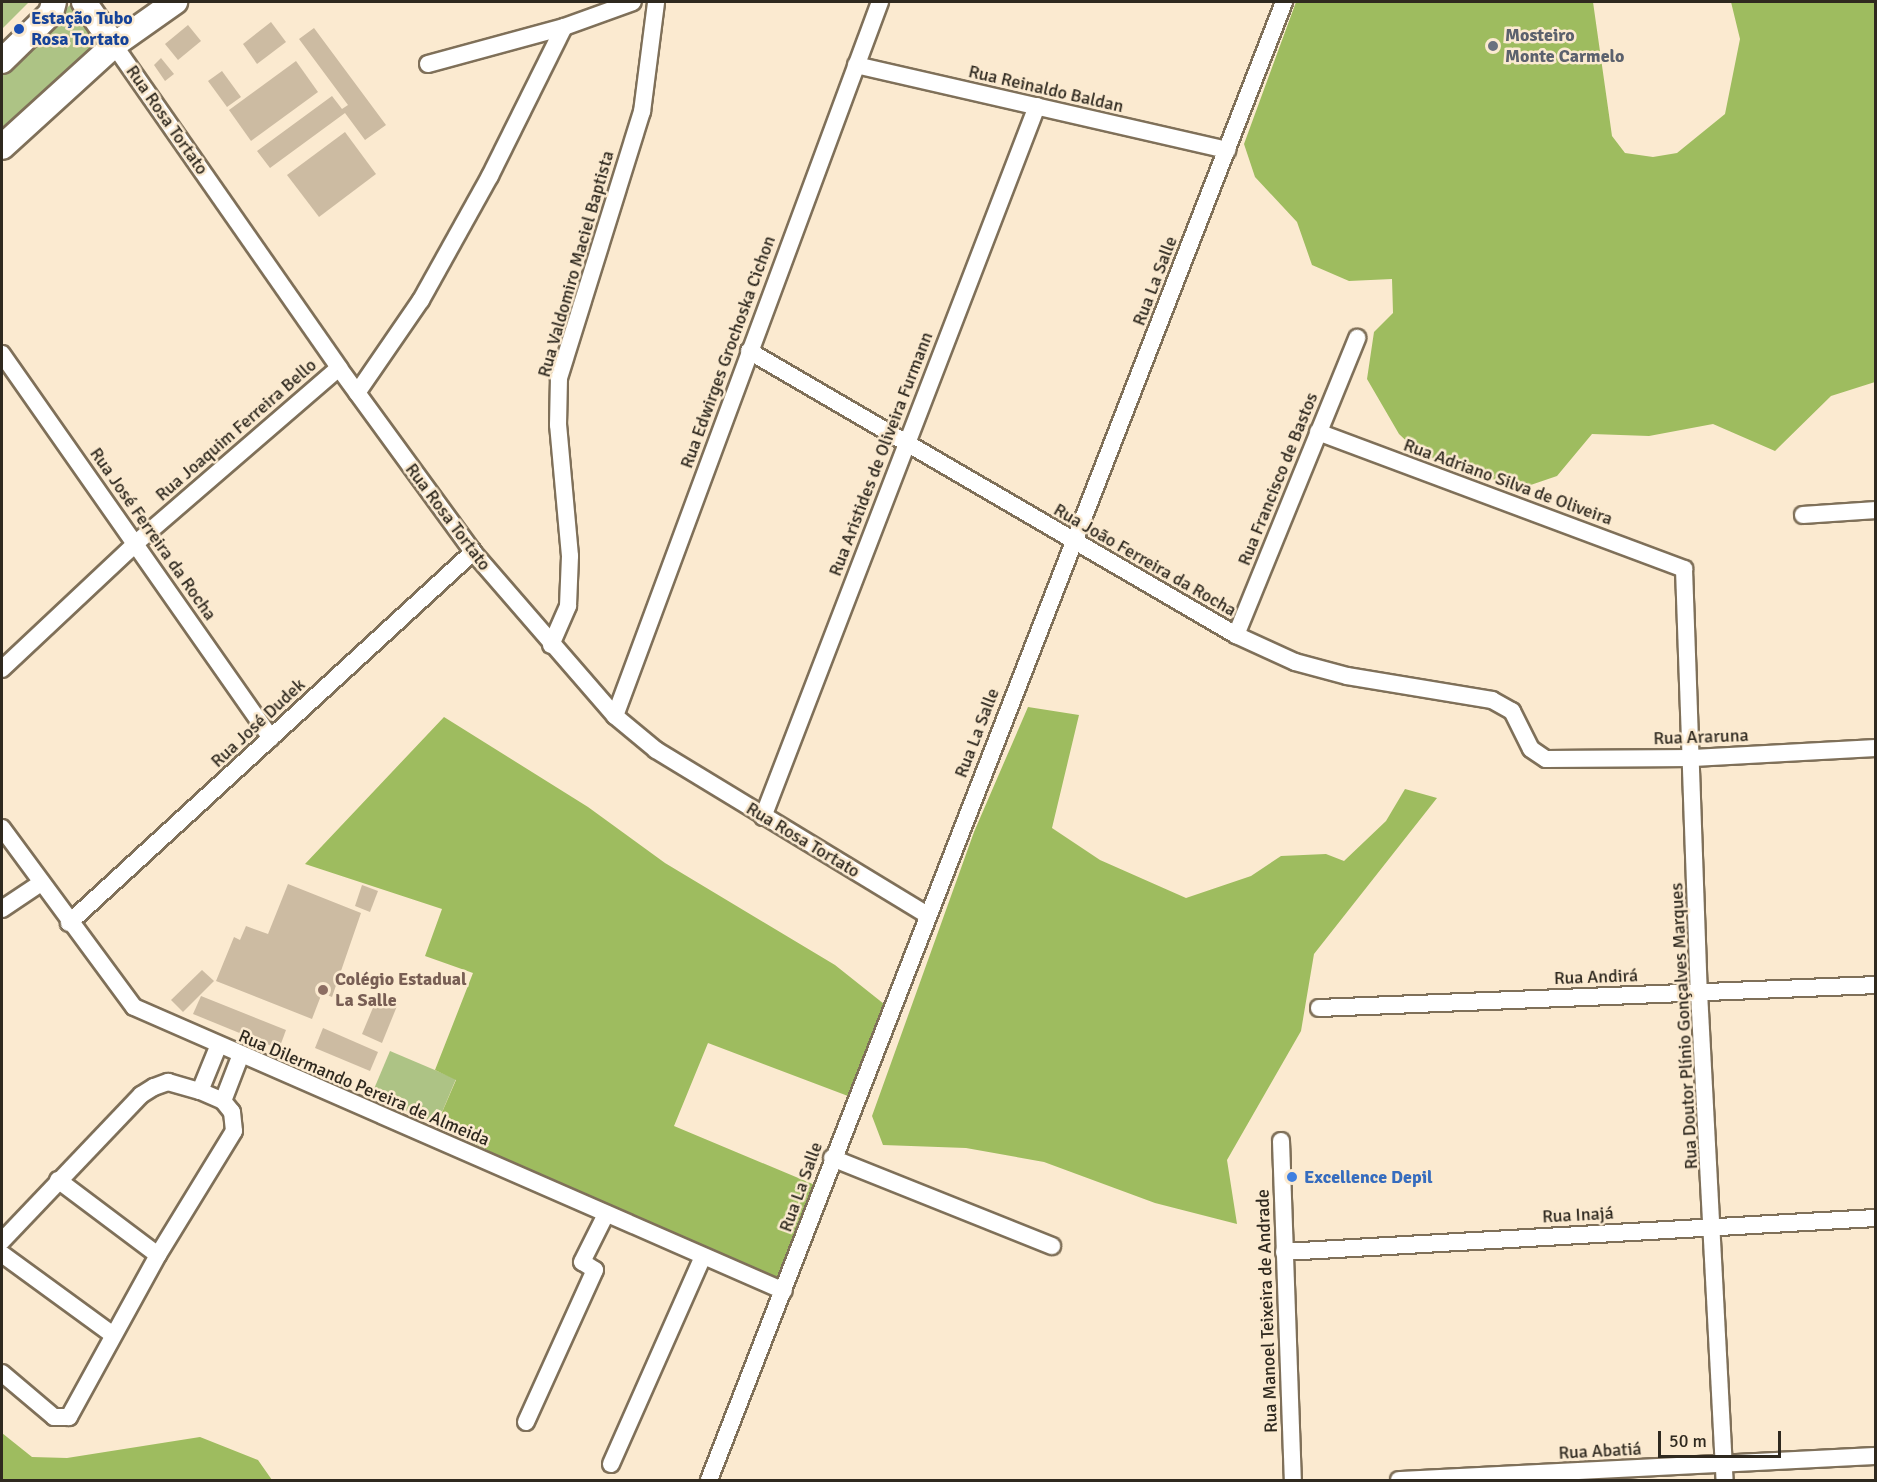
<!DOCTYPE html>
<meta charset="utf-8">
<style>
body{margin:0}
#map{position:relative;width:1877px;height:1482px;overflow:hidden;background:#fbead0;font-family:Signika,sans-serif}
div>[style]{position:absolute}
.green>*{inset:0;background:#adc385}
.forest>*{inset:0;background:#9ebc5f}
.building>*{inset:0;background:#ccbba2}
.roads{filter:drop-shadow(2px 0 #7f7059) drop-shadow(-2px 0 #7f7059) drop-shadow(0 2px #7f7059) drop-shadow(0 -2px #7f7059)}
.street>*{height:16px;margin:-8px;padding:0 8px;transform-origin:8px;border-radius:8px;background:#fff}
.secondary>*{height:24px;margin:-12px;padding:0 12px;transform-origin:12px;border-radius:12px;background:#fff}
.dots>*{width:16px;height:16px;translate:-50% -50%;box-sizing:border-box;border:3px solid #fbead0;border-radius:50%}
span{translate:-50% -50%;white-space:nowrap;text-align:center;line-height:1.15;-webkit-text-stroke:5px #fbead0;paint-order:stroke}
.transit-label{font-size:18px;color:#164399;font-weight:700}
.left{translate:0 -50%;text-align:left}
.worship-label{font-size:18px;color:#5b616d;font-weight:700}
.street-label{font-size:18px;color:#2f291f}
.education-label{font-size:18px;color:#785e54;font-weight:700}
.shop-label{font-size:18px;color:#366cbe;font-weight:700}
.frame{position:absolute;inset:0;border:3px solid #2f291f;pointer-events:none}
.scale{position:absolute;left:1658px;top:1431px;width:123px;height:27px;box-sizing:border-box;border:3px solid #2f291f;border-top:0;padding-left:8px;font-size:18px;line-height:21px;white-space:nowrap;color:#2f291f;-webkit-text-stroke:4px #fbead0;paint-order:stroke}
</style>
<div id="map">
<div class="green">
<div style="clip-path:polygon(2px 2px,29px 2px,2px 29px)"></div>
<div style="clip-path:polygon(71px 4px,99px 43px,2px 131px,2px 71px)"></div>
<div style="clip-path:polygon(390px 1051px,456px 1079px,437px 1124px,371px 1096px)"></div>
</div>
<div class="forest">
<div style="clip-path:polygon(1296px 2px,1593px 2px,1612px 136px,1625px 153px,1653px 157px,1677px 153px,1725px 114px,1740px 39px,1731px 2px,1875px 2px,1875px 382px,1831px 396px,1775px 451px,1713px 424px,1649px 436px,1592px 434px,1557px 476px,1522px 488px,1457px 469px,1418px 452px,1399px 434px,1367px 379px,1374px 332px,1393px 313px,1392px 279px,1349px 281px,1312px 265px,1297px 222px,1255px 177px,1244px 144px)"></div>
<div style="clip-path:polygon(1028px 707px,1079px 715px,1052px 828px,1100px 860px,1186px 898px,1251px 876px,1281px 856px,1326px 854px,1344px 861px,1386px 821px,1405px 789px,1437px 798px,1314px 954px,1301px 1031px,1227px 1160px,1237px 1224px,1155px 1203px,1044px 1162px,966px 1148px,883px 1145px,872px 1116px,974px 832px)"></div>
<div style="clip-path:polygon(444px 717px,588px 807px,665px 863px,835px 965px,884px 1004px,848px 1096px,708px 1043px,674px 1126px,815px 1185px,777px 1279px,539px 1177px,437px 1124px,456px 1080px,435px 1070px,473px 973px,425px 956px,442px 909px,305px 864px)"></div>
<div style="clip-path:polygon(2px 1433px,32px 1457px,67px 1458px,200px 1437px,258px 1460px,272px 1480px,2px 1480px)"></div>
</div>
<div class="building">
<div style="clip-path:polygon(271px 22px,286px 42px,257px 64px,243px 44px)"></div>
<div style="clip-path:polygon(188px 25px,201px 41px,178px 60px,165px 44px)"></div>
<div style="clip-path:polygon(314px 28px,386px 125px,365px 140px,345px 113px,270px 168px,257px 151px,332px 96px,342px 109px,348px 105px,299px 39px)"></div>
<div style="clip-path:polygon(161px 58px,174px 74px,165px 81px,154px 65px)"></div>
<div style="clip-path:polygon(296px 61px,318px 92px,251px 141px,229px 110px)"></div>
<div style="clip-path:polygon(222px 71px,241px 97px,227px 107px,208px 81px)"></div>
<div style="clip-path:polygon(345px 132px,376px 174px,319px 217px,287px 175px)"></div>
<div style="clip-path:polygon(288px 884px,361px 913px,332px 997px,322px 993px,312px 1019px,216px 981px,234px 937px,240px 940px,246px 926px,268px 934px)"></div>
<div style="clip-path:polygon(362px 885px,378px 891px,370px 912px,355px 906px)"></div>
<div style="clip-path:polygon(202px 970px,214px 981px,183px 1012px,171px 1000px)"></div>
<div style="clip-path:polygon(201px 996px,286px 1030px,279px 1049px,193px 1014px)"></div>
<div style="clip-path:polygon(377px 998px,397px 1006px,382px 1043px,362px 1034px)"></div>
<div style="clip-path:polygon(323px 1028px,378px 1052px,370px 1071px,315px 1048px)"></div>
</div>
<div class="roads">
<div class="street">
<div style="left:114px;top:45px;width:394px;rotate:55.1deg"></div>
<div style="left:339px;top:368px;width:228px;rotate:53.9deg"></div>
<div style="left:473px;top:552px;width:217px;rotate:49.1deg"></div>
<div style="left:615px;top:716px;width:53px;rotate:39.7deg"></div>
<div style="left:656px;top:750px;width:317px;rotate:31.3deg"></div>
<div style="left:428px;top:64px;width:141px;rotate:-15.2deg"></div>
<div style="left:564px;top:27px;width:73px;rotate:-19.9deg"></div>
<div style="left:856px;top:65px;width:381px;rotate:12.9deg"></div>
<div style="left:749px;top:351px;width:564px;rotate:30.25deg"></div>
<div style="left:1236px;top:635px;width:65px;rotate:24.6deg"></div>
<div style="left:1295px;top:662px;width:54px;rotate:15.1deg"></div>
<div style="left:1347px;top:676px;width:147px;rotate:9.4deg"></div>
<div style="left:1492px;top:700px;width:23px;rotate:29deg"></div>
<div style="left:1512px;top:711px;width:42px;rotate:63.4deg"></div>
<div style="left:1531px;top:749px;width:18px;rotate:34deg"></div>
<div style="left:1546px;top:759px;width:147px;rotate:-0.4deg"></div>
<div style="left:1693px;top:758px;width:183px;rotate:-3.1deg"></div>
<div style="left:2px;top:354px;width:469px;rotate:55deg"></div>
<div style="left:357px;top:393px;width:113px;rotate:-55.5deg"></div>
<div style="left:421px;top:300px;width:142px;rotate:-60.9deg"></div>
<div style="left:490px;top:176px;width:166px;rotate:-63.6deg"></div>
<div style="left:1318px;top:432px;width:391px;rotate:20.5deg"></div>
<div style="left:1684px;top:569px;width:423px;rotate:88deg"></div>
<div style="left:1699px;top:992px;width:489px;rotate:87deg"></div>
<div style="left:1803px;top:515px;width:73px;rotate:-3.9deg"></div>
<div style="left:1236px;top:635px;width:321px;rotate:-67.8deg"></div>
<div style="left:551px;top:645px;width:43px;rotate:-66.4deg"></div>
<div style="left:568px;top:606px;width:50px;rotate:-87.7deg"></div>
<div style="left:570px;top:556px;width:132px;rotate:-95.2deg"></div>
<div style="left:558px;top:425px;width:47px;rotate:-88.8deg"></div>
<div style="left:559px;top:378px;width:279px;rotate:-72.7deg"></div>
<div style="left:642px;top:112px;width:111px;rotate:-82.7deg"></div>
<div style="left:2px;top:669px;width:184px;rotate:-43.2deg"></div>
<div style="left:136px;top:543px;width:268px;rotate:-40.8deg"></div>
<div style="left:615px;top:716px;width:762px;rotate:-69.64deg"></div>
<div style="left:763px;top:817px;width:762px;rotate:-68.92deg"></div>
<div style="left:2px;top:828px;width:222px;rotate:53.6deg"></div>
<div style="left:134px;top:1007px;width:709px;rotate:23.6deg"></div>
<div style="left:2px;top:909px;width:47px;rotate:-33.7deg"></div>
<div style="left:69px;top:923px;width:549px;rotate:-42.56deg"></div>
<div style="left:1319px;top:1008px;width:557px;rotate:-2.36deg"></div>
<div style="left:200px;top:1091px;width:48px;rotate:-67.8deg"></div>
<div style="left:223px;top:1101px;width:47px;rotate:-68.9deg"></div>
<div style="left:1281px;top:1141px;width:339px;rotate:88deg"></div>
<div style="left:832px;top:1158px;width:237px;rotate:21.8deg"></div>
<div style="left:58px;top:1180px;width:125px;rotate:36.9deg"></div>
<div style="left:2px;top:1241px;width:202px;rotate:-46.4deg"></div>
<div style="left:141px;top:1095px;width:15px;rotate:-32deg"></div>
<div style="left:154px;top:1087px;width:15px;rotate:-20deg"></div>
<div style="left:168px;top:1082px;width:33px;rotate:16deg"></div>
<div style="left:200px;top:1091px;width:25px;rotate:23deg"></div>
<div style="left:223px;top:1101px;width:14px;rotate:51deg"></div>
<div style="left:232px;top:1112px;width:19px;rotate:84deg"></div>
<div style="left:234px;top:1131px;width:145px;rotate:121.5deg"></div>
<div style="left:158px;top:1255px;width:185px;rotate:118.8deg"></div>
<div style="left:69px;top:1417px;width:15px;rotate:180deg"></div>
<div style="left:54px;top:1417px;width:68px;rotate:-139.8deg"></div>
<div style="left:1284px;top:1252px;width:593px;rotate:-3.29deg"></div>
<div style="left:2px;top:1254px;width:137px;rotate:36.1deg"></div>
<div style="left:526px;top:1422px;width:167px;rotate:-65.6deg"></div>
<div style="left:595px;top:1270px;width:15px;rotate:-148deg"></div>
<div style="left:582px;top:1262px;width:54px;rotate:-63.4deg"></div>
<div style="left:611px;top:1464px;width:227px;rotate:-66.1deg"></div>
<div style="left:709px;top:1480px;width:1586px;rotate:-68.74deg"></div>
<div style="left:1399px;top:1480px;width:478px;rotate:-2.9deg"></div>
</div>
<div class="secondary">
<div style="left:84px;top:2px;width:52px;rotate:55.1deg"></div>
<div style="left:2px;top:61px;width:69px;rotate:-44.4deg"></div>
<div style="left:51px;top:13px;width:11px;rotate:-75deg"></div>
<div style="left:2px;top:147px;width:151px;rotate:-42.3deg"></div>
<div style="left:114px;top:45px;width:75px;rotate:-35.2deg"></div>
</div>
</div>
<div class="dots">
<div style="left:19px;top:29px;background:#1a4fb4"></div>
<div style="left:1493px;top:46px;background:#6b7280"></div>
<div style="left:323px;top:990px;background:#8d6e63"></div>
<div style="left:1292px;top:1177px;background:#3f7fe0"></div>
</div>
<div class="transit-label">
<span class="left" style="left:31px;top:29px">Estação Tubo<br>Rosa Tortato</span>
</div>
<div class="worship-label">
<span class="left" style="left:1505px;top:46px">Mosteiro<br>Monte Carmelo</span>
</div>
<div class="street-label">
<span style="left:1046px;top:89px;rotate:13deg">Rua Reinaldo Baldan</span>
<span style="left:167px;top:120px;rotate:55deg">Rua Rosa Tortato</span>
<span style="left:576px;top:264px;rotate:-74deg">Rua Valdomiro Maciel Baptista</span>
<span style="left:1155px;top:281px;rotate:-69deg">Rua La Salle</span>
<span style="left:728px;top:352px;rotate:-70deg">Rua Edwirges Grochoska Cichon</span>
<span style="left:236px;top:430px;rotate:-41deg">Rua Joaquim Ferreira Bello</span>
<span style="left:881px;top:454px;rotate:-69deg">Rua Aristides de Oliveira Furmann</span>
<span style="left:1278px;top:479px;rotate:-68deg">Rua Francisco de Bastos</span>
<span style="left:1508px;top:482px;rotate:20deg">Rua Adriano Silva de Oliveira</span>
<span style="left:448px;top:517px;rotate:53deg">Rua Rosa Tortato</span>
<span style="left:153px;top:534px;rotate:55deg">Rua José Ferreira da Rocha</span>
<span style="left:1145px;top:560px;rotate:30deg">Rua João Ferreira da Rocha</span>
<span style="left:258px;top:723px;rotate:-43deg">Rua José Dudek</span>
<span style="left:977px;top:733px;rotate:-69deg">Rua La Salle</span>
<span style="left:1701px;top:737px;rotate:-2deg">Rua Araruna</span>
<span style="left:803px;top:840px;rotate:31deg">Rua Rosa Tortato</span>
<span style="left:1596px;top:977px;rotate:-2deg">Rua Andirá</span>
<span style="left:1684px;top:1026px;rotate:-93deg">Rua Doutor Plínio Gonçalves Marques</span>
<span style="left:364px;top:1088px;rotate:23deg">Rua Dilermando Pereira de Almeida</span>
<span style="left:801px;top:1187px;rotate:-70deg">Rua La Salle</span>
<span style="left:1578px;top:1215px;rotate:-3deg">Rua Inajá</span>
<span style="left:1267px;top:1311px;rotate:-92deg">Rua Manoel Teixeira de Andrade</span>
<span style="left:1600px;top:1451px;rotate:-3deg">Rua Abatiá</span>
</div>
<div class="education-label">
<span class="left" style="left:335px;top:990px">Colégio Estadual<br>La Salle</span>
</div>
<div class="shop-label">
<span class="left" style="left:1304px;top:1177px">Excellence Depil</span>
</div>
<div class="frame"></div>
<div class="scale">50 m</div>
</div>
